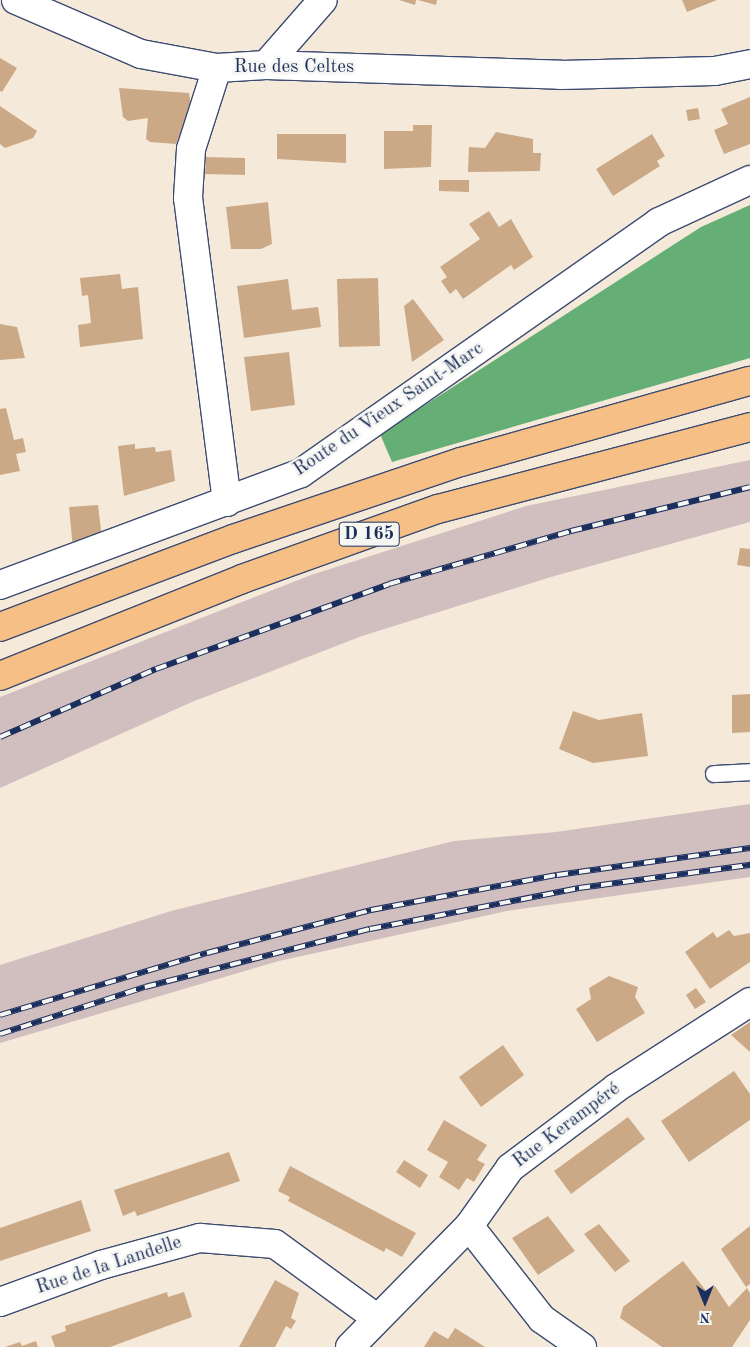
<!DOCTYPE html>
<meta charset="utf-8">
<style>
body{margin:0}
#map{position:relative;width:750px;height:1347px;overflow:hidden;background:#f5eada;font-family:"Old Standard TT",serif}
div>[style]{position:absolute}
.industrial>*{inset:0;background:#d1bfbf}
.forest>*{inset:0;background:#65ae75}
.building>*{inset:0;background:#cba987}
.roads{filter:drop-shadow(1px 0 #3c4b71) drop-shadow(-1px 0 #3c4b71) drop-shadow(0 1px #3c4b71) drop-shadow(0 -1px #3c4b71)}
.lane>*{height:16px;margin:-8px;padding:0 8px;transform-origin:8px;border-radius:8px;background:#fff}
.street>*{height:28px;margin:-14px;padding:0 14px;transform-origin:14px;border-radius:14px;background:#fff}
.highway>*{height:28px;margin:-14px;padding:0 14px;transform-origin:14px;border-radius:14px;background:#f5bf86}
.rail>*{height:5.5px;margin-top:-2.75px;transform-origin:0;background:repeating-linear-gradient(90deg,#f6f6f2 0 11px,#1b2f5e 0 22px);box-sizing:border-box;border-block:1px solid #1b2f5e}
span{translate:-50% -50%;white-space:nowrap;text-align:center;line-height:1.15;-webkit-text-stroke:5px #f6f6f2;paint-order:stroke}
.shield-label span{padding:1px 4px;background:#f6f6f2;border:1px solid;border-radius:4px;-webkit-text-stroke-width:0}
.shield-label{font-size:18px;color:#1b2f5e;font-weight:700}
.street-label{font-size:19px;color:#1b2f5e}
.north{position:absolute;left:680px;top:1277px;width:50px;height:50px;-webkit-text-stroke:4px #f6f6f2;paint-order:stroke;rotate:180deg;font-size:14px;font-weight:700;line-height:20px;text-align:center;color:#1b2f5e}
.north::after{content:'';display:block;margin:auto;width:18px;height:22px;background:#1b2f5e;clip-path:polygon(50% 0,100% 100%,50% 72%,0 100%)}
</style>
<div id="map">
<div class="industrial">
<div style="clip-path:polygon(750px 460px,750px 522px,551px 577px,362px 636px,192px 702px,0 788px,0 697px,311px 575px,526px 506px)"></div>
<div style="clip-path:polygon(750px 804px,750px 877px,507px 911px,279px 961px,0 1043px,0 965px,171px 911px,454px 841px,556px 832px)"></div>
</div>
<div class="forest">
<div style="clip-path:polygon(750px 205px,750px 358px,392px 462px,380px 434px,701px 227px)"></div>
</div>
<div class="building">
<div style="clip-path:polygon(399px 0,416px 0,415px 5px)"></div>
<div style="clip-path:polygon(418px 0,437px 0,436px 5px)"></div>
<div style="clip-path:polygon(682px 0,717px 0,687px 12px)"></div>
<div style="clip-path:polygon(0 58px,17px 68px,2px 92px,0 91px)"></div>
<div style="clip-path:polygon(119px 88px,189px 93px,191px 106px,176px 144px,150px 142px,146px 139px,148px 118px,128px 121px,123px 117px)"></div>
<div style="clip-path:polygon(750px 97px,750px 144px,724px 154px,714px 130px,728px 124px,721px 109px)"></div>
<div style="clip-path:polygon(0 106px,37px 131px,33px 138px,5px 148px,0 144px)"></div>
<div style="clip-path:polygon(698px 108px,700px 119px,688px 121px,686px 110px)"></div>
<div style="clip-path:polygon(413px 125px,432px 125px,431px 167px,384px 169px,384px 131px,413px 131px)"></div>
<div style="clip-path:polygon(496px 132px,533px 139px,533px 153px,541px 153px,540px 171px,468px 172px,469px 147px,485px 148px)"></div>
<div style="clip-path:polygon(277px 134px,346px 134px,346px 163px,277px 159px)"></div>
<div style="clip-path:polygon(652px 134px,665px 156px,657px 161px,660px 166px,613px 196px,596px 169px)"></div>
<div style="clip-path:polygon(206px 157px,245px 158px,245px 175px,205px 174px)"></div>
<div style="clip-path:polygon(439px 180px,469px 180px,469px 192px,439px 191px)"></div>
<div style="clip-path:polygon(268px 202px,272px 244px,261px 249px,231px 249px,226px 207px)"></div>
<div style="clip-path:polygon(489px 211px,499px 227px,511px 219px,533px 257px,514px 270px,511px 265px,463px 299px,456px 289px,450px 294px,441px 281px,447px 277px,440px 267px,480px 239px,469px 224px)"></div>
<div style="clip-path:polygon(120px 274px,122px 289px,138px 287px,143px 339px,80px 347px,78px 325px,91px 323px,88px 295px,82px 296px,80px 278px)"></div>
<div style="clip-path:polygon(378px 278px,380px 346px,339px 347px,337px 279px)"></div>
<div style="clip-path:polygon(288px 279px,292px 310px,318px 307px,321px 327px,244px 338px,237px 286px)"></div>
<div style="clip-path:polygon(413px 299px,444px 340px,412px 362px,404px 306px)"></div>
<div style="clip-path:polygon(0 324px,17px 327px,25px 358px,0 360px)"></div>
<div style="clip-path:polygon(289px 352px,295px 405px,251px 411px,244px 357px)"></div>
<div style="clip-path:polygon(6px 408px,14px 440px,23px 438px,26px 452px,16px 454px,20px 471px,0 475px,0 409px)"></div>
<div style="clip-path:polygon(135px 444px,135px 449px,155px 447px,156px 452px,171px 450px,175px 481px,124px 496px,118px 446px)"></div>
<div style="clip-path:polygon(98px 505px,102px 538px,73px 549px,69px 507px)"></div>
<div style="clip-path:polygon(740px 548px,750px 549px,750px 567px,737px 565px)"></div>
<div style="clip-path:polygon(750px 694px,750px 732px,732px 733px,732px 695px)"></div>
<div style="clip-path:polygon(573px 711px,599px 720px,642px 713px,648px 756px,593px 763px,559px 749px)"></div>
<div style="clip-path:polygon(729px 930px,734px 936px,750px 933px,750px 962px,710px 989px,685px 952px,713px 932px,717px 938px)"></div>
<div style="clip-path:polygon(609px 976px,638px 987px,635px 997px,645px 1013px,597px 1042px,576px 1009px,591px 999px,589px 988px)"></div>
<div style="clip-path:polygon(696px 988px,706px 1002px,695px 1009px,686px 995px)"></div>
<div style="clip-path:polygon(750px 1022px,750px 1052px,731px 1035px)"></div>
<div style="clip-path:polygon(503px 1045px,524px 1075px,481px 1107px,459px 1077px)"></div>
<div style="clip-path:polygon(734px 1071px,750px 1094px,750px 1120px,689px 1162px,661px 1121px)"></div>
<div style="clip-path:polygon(628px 1117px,645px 1139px,571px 1194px,554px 1171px)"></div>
<div style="clip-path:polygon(444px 1120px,487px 1145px,477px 1160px,485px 1164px,474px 1182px,467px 1178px,459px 1190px,439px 1177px,448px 1162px,427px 1150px)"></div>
<div style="clip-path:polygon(229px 1152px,240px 1181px,137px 1216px,135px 1211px,123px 1216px,114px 1190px)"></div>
<div style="clip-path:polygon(404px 1160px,428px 1175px,420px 1188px,396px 1172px)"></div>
<div style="clip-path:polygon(290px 1166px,416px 1233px,402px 1257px,386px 1248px,384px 1252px,288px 1201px,290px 1197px,278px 1191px)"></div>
<div style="clip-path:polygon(81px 1200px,91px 1231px,0 1261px,0 1228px)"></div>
<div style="clip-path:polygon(548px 1216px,575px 1251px,538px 1275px,512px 1238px)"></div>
<div style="clip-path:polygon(599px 1224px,630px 1261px,615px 1272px,584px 1234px)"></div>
<div style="clip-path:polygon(750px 1226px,750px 1284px,746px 1287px,721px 1249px)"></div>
<div style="clip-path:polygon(683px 1261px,707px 1292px,715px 1286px,729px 1307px,747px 1288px,750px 1293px,750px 1320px,732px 1347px,662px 1347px,620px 1318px,623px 1307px)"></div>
<div style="clip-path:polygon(275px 1280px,299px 1293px,291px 1318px,296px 1321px,291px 1329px,286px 1326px,275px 1347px,239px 1347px)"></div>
<div style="clip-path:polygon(167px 1292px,168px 1297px,184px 1292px,192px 1317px,110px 1347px,55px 1347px,51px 1336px,66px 1331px,65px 1326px)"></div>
<div style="clip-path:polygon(455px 1328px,485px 1347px,424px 1347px,434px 1331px,448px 1339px)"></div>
<div style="clip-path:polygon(36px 1341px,38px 1347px,5px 1347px,20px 1342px,22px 1346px)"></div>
</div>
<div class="roads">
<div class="lane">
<div style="left:714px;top:774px;width:36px;rotate:-3deg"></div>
</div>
<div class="street">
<div style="left:16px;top:0;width:136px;rotate:23.4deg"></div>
<div style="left:141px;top:54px;width:77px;rotate:10.4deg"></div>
<div style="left:266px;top:65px;width:86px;rotate:-48.8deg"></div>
<div style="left:227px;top:502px;width:306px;rotate:-97.3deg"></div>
<div style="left:188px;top:198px;width:49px;rotate:-86.5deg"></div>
<div style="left:191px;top:149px;width:85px;rotate:-72.2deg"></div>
<div style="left:217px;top:68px;width:49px;rotate:-3.5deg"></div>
<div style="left:266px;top:65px;width:295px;rotate:1.9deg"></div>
<div style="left:561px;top:75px;width:154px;rotate:-1.5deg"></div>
<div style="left:715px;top:71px;width:36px;rotate:-11deg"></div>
<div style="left:0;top:585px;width:321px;rotate:-20.4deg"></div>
<div style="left:301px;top:473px;width:437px;rotate:-35deg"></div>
<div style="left:659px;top:222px;width:100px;rotate:-24.8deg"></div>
<div style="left:469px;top:1226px;width:118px;rotate:51.9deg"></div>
<div style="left:542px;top:1319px;width:49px;rotate:35deg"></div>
<div style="left:0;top:1302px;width:108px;rotate:-20.1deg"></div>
<div style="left:101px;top:1265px;width:103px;rotate:-15.3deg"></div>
<div style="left:200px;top:1238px;width:75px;rotate:4.6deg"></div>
<div style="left:275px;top:1244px;width:124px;rotate:36.1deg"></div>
<div style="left:350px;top:1347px;width:170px;rotate:-45.5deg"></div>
<div style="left:469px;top:1226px;width:71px;rotate:-54.7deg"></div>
<div style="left:510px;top:1168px;width:133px;rotate:-37deg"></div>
<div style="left:616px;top:1088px;width:159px;rotate:-32.7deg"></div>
</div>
<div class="highway">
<div style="left:0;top:627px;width:249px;rotate:-20.7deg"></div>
<div style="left:233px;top:539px;width:241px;rotate:-18.7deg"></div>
<div style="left:461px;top:462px;width:300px;rotate:-15.7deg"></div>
<div style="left:0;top:676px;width:261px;rotate:-21.8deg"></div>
<div style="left:242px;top:579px;width:208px;rotate:-19.7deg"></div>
<div style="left:438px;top:509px;width:323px;rotate:-14.7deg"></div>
</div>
</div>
<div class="rail">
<div style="left:0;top:737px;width:170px;rotate:-23.6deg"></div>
<div style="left:156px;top:669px;width:248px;rotate:-20deg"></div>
<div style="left:389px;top:584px;width:190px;rotate:-16.2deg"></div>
<div style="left:571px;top:531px;width:184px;rotate:-13.8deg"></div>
<div style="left:0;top:1015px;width:216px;rotate:-16.7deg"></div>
<div style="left:207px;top:953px;width:170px;rotate:-14.7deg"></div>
<div style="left:371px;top:910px;width:189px;rotate:-10.7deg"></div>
<div style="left:557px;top:875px;width:195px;rotate:-8deg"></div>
<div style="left:0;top:1034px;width:152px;rotate:-18deg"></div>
<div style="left:145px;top:987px;width:232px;rotate:-14.5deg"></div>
<div style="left:370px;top:929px;width:213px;rotate:-11.1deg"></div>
<div style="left:579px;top:888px;width:173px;rotate:-7.7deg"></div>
</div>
<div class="shield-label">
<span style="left:369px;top:534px">D 165</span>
</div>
<div class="street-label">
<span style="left:294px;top:68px">Rue des Celtes</span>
<span style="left:389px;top:410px;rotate:-34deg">Route du Vieux Saint-Marc</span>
<span style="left:567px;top:1126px;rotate:-37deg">Rue Kerampéré</span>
<span style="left:109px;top:1266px;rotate:-18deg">Rue de la Landelle</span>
</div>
<div class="north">N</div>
</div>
